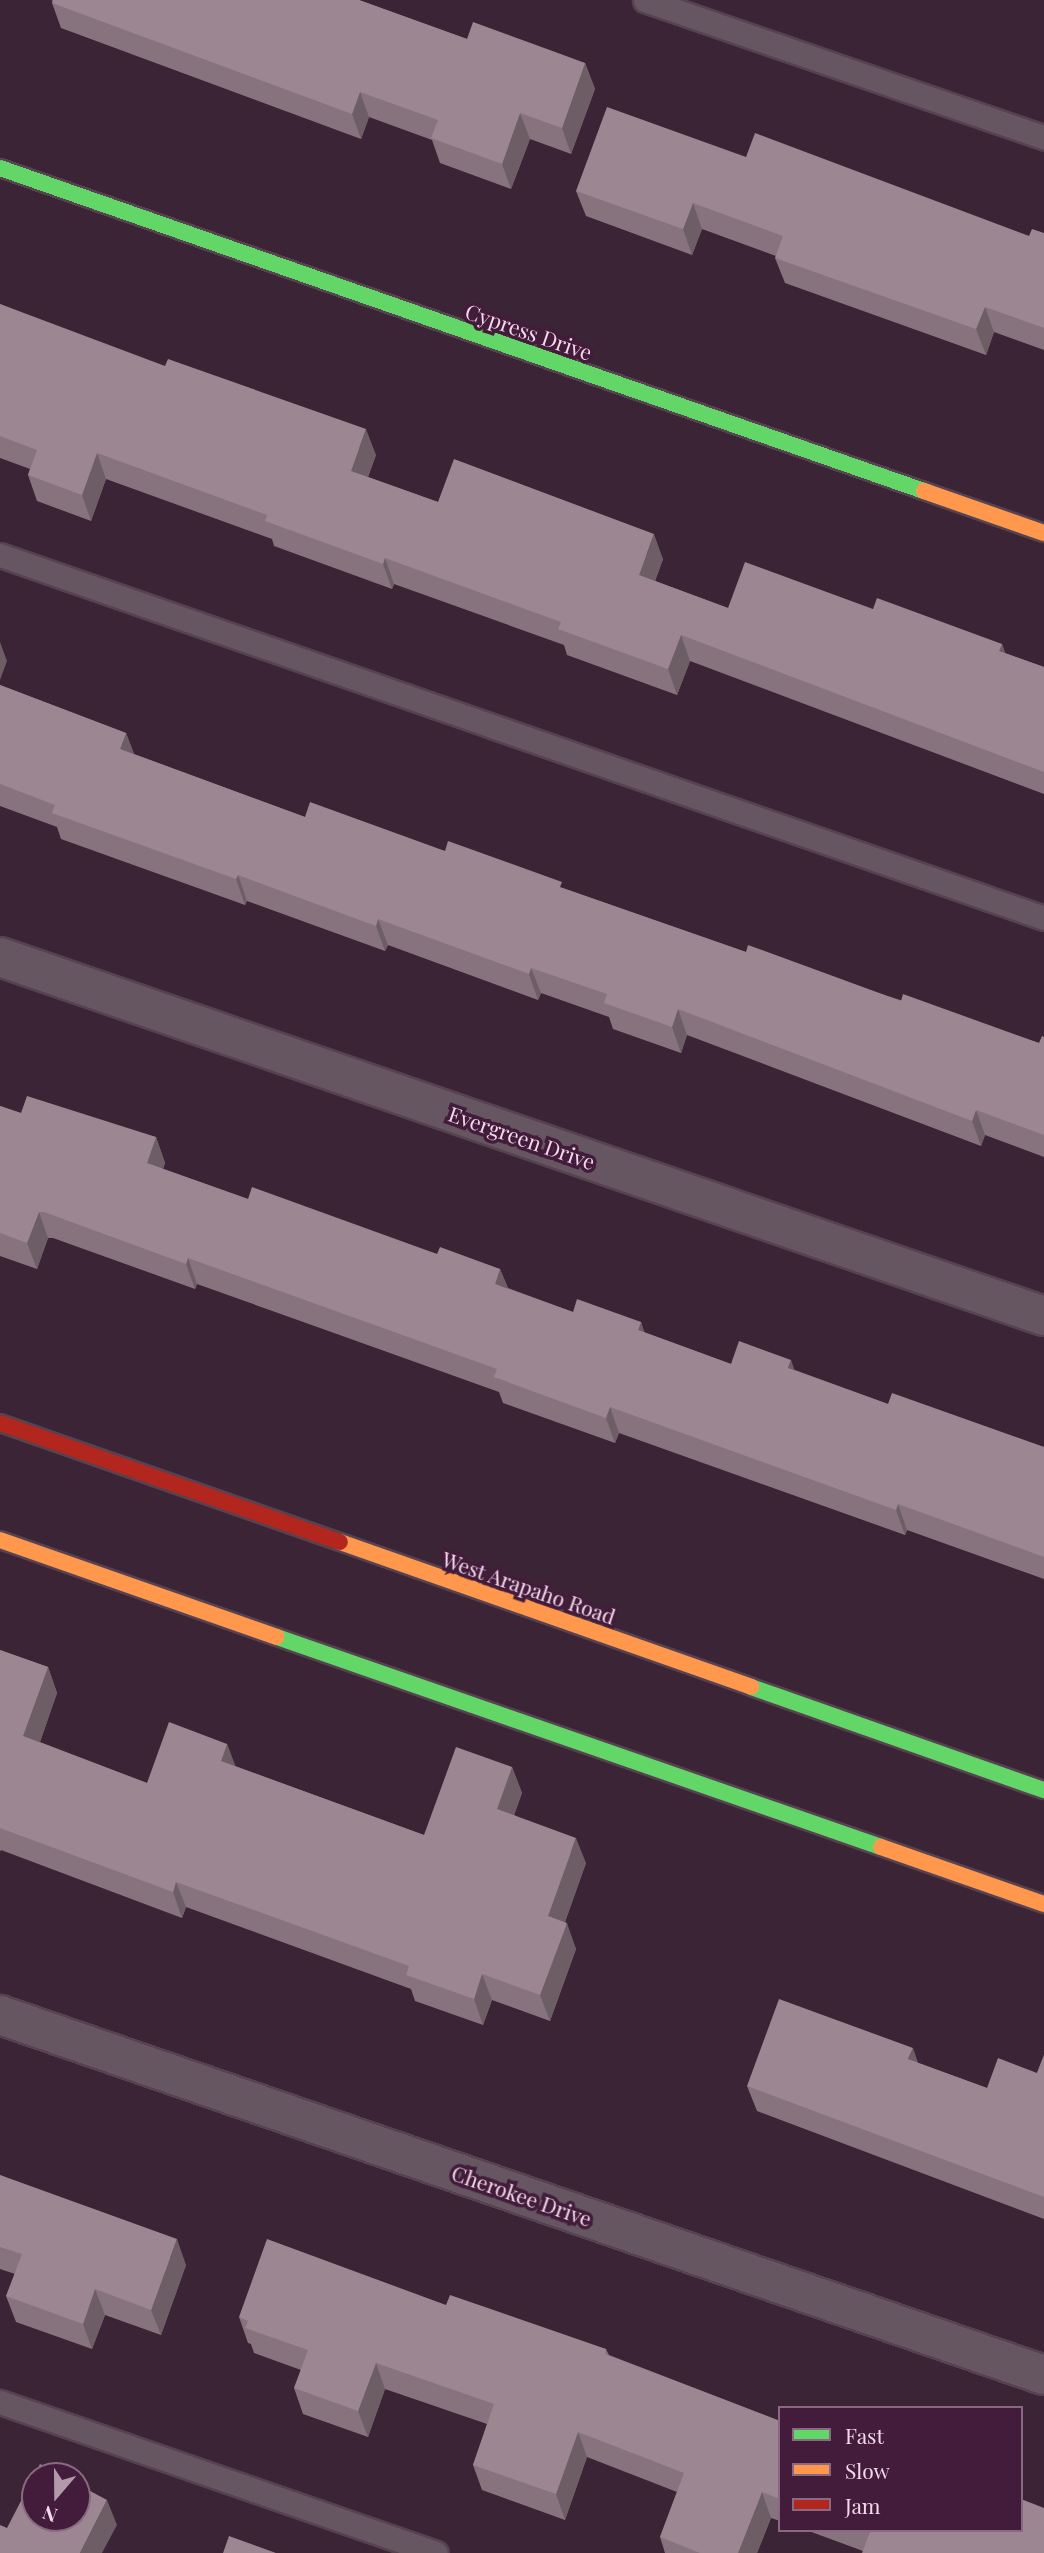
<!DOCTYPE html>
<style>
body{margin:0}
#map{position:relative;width:1044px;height:2553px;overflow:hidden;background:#3a2435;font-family:"Playfair Display",serif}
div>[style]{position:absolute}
.roads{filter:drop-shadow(2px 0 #564251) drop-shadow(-2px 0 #564251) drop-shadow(0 2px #564251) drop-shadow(0 -2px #564251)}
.lane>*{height:23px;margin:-11.5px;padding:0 11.5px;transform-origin:11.5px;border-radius:11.5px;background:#665662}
.street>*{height:38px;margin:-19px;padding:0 19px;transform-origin:19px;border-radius:19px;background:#665662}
.fast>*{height:16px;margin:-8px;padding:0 8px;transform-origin:8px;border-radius:8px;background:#63d668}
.slow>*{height:16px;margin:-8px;padding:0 8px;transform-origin:8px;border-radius:8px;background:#ff974d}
.jam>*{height:16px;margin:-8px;padding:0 8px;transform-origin:8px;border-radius:8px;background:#b3261e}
.wall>*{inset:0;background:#86737d}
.shaded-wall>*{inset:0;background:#6d5e66}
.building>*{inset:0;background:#9c8691}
span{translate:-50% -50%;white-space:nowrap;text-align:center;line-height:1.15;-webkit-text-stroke:7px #421c3a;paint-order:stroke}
.street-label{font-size:21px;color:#f3d9eb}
.legend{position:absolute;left:778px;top:2406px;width:245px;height:126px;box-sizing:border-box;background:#421c3a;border:2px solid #896881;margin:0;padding:9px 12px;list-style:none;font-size:21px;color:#f3d9eb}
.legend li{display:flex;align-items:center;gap:14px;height:35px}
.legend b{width:35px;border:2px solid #896881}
.north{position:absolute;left:21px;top:2462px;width:70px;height:70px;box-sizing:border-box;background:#421c3a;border:2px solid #896881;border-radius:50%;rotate:200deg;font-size:19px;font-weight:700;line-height:28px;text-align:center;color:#f3d9eb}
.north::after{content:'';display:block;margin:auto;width:24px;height:32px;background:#b29aab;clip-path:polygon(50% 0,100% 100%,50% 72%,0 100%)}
</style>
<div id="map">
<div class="roads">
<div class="lane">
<div style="left:645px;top:0;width:422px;rotate:19deg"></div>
<div style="left:0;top:555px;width:1105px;rotate:19.17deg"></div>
<div style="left:0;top:2402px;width:461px;rotate:19.1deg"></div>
</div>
<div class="street">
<div style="left:0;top:957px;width:1104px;rotate:18.98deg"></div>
<div style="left:0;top:2015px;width:1104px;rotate:19.03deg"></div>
</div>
<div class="fast">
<div style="left:0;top:168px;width:979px;rotate:19.27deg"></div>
<div style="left:277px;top:1637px;width:639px;rotate:19.17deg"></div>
<div style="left:751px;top:1687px;width:311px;rotate:19.4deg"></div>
</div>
<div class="slow">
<div style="left:924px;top:491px;width:127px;rotate:19.3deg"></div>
<div style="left:0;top:1540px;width:293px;rotate:19.3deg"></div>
<div style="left:340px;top:1542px;width:436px;rotate:19.4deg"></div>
<div style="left:881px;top:1847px;width:173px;rotate:19.3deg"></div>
</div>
<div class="jam">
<div style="left:0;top:1423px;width:360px;rotate:19.3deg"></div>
</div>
</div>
<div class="wall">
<div style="clip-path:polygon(51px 0,359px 0,467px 39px,585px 63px,595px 89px,571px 154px,530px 139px,511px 189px,440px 163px,432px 140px,369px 117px,361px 139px,61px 28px,52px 3px,53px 1px)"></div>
<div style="clip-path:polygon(746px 157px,1029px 236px,1044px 233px,1044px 350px,994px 332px,986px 355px,785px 283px,775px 258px,776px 256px,702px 229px,692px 255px,586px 216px,576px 191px)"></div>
<div style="clip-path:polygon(0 304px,376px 455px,368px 477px,438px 502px,663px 559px,655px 581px,728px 608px,873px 609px,1002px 644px,1005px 653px,1044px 667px,1044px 794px,690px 661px,677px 695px,567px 655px,564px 645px,394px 584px,392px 589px,274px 546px,272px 539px,106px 479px,91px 521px,37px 501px,28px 475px,30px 469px,0 458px)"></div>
<div style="clip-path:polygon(0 685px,126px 733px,134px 754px,305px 817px,445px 851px,565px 889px,746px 952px,1039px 1043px,1044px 1037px,1044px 1157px,985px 1135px,981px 1146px,687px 1035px,681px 1053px,613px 1029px,609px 1017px,541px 993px,538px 1000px,388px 945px,385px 951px,247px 901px,245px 905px,61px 839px,57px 827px,0 806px)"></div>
<div style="clip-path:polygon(0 1106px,21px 1113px,156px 1137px,165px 1163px,163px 1169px,248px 1199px,437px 1254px,500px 1269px,508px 1288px,573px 1312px,641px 1322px,644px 1332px,731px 1364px,795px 1370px,888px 1404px,1044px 1447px,1044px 1579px,907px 1530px,905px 1535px,619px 1433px,615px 1443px,503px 1403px,499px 1392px,197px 1284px,195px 1289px,53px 1238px,48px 1238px,37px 1269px,0 1256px)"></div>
<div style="clip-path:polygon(0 1650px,48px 1667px,57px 1693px,40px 1742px,147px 1783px,227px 1744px,235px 1766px,424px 1835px,512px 1767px,522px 1793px,514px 1815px,586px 1863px,565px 1922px,576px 1949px,550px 2021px,492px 2000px,483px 2025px,415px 2001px,411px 1989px,186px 1907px,182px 1918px,1px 1850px,0 1852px)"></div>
<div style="clip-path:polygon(1044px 2055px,1044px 2219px,757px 2111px,747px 2086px,918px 2063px,987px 2088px,1037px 2073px)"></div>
<div style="clip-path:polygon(0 2175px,186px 2265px,161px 2335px,105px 2315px,92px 2349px,16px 2322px,6px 2296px,15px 2274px,0 2269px)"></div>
<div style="clip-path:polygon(446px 2305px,606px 2349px,609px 2355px,780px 2421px,780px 2521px,771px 2518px,757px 2553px,665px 2553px,660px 2537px,677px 2492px,587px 2457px,565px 2520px,482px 2490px,473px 2465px,487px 2424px,385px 2389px,368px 2437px,303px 2414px,294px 2388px,301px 2370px,254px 2353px,251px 2344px,248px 2343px,239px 2317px)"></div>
<div style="clip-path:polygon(806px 2530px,1021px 2530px,863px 2551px)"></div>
</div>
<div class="shaded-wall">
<div style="clip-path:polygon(585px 63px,595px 89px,571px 154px,562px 128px)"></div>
<div style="clip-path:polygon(360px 92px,369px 117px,361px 139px,352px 114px)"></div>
<div style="clip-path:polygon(520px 113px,530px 139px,511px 189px,502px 164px)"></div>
<div style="clip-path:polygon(693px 203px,702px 229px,692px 255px,683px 229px)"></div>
<div style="clip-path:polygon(985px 307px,994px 332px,986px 355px,976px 329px)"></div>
<div style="clip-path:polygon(366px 429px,376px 455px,361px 496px,351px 471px)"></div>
<div style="clip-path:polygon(97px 453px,106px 479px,91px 521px,82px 495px)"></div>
<div style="clip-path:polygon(654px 534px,663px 559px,648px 601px,639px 575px)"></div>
<div style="clip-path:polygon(385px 558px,394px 584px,392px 589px,383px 564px)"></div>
<div style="clip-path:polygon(681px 635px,690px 661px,677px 695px,668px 669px)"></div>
<div style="clip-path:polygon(0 642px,7px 661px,0 680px)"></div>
<div style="clip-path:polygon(1002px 644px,1011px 669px,999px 651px)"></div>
<div style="clip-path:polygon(126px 733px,136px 759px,120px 749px)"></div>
<div style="clip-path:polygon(238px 875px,247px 901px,245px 905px,236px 879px)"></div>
<div style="clip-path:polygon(378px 919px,388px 945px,385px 951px,376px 926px)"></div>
<div style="clip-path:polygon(531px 968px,541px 993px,538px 1000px,529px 974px)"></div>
<div style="clip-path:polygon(678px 1009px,687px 1035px,681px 1053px,672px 1027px)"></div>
<div style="clip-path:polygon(976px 1110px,985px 1135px,981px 1146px,972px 1121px)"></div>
<div style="clip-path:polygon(156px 1137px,165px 1163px,156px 1188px,147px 1163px)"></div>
<div style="clip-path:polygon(39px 1212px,48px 1238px,37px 1269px,27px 1243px)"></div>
<div style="clip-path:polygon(188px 1258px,197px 1284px,195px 1289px,186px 1264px)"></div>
<div style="clip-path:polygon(500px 1269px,510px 1294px,495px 1284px)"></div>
<div style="clip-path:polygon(641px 1322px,650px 1348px,638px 1330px)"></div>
<div style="clip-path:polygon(791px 1360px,800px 1385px,788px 1368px)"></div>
<div style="clip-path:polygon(610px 1407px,619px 1433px,615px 1443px,606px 1418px)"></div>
<div style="clip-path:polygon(898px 1504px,907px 1530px,905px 1535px,896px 1510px)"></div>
<div style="clip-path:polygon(48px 1667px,57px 1693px,33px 1762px,23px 1736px)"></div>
<div style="clip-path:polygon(227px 1744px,237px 1770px,221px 1761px)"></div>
<div style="clip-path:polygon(512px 1767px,522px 1793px,507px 1835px,497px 1809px)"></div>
<div style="clip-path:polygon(576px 1838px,586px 1863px,558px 1942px,548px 1916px)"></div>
<div style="clip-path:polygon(176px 1882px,186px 1907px,182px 1918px,173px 1892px)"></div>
<div style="clip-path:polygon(567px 1923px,576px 1949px,550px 2021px,540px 1995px)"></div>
<div style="clip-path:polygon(482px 1974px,492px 2000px,483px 2025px,474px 1999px)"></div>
<div style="clip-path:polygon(913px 2048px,922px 2074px,908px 2059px)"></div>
<div style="clip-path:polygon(177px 2239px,186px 2265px,161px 2335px,151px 2310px)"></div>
<div style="clip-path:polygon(95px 2289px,105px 2315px,92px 2349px,83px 2324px)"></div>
<div style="clip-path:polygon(376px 2363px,385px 2389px,368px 2437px,358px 2411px)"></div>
<div style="clip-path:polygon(578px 2432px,587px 2457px,565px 2520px,556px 2494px)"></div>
<div style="clip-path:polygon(762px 2492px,771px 2518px,757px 2553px,738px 2553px)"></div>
<div style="clip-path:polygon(107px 2500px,117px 2525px,102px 2553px,80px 2553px)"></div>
</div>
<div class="building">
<div style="clip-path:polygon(53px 0,359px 0,467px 39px,473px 22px,585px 63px,562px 128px,520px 113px,502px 164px,431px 138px,438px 120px,360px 92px,352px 114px,52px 3px)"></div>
<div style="clip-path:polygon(607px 107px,746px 157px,755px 133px,1029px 236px,1032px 229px,1044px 233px,1044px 328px,985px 307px,976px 329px,775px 258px,783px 236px,693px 203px,683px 229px,576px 191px)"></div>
<div style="clip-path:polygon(0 304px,165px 366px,168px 359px,366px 429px,351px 471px,438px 502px,454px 459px,654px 534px,639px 575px,728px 608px,745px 562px,873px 609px,877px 598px,1002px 644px,999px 651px,1044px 667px,1044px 772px,681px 635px,668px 669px,558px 629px,561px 622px,385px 558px,383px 564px,265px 521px,267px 515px,97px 453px,82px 495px,28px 475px,37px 450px,0 436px)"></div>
<div style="clip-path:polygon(0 685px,126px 733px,120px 749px,305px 817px,310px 802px,445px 851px,448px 841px,562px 882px,560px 887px,746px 952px,748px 945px,901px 1001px,903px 994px,1039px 1043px,1042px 1036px,1044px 1037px,1044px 1135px,976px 1110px,972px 1121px,678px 1009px,672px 1027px,604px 1003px,607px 994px,531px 968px,529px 974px,378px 919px,376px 926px,238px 875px,236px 879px,52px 813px,55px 805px,0 784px)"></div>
<div style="clip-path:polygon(27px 1096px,156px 1137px,147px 1163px,248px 1199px,252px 1187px,437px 1254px,440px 1247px,500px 1269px,495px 1284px,573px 1312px,577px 1299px,641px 1322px,638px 1330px,731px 1364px,739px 1341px,791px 1360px,788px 1368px,888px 1404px,892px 1393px,1044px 1447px,1044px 1557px,898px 1504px,896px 1510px,610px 1407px,606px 1418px,494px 1377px,497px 1369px,188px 1258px,186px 1264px,44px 1212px,39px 1212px,27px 1243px,0 1233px,0 1106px,21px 1113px)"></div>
<div style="clip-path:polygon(0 1650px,48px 1667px,23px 1736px,147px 1783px,169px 1722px,227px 1744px,221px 1761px,424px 1835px,456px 1747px,512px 1767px,497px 1809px,576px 1838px,548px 1916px,567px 1923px,540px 1995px,482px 1974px,474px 1999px,406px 1975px,409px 1966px,176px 1882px,173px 1892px,0 1828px)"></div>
<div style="clip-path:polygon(779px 1999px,913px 2048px,908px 2059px,987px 2088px,998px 2058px,1037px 2073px,1044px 2055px,1044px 2197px,747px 2086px)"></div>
<div style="clip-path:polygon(0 2175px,177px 2239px,151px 2310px,95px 2289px,83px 2324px,6px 2296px,22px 2254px,0 2247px)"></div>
<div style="clip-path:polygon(267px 2239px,446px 2305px,450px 2295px,606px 2349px,605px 2354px,780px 2421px,780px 2499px,762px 2492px,738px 2553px,700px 2553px,660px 2537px,684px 2473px,578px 2432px,556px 2494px,473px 2465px,494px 2404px,376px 2363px,358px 2411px,294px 2388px,308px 2350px,245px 2328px,248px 2321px,239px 2317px)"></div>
<div style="clip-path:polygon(40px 2464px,62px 2476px,35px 2476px,35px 2518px,77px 2518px,77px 2484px,107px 2500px,80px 2553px,0 2553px,0 2525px,7px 2528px)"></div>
<div style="clip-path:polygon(1021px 2499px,1044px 2508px,1044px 2553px,862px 2553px,870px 2532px,867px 2530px,1021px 2530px)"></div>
<div style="clip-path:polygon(229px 2536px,276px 2553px,223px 2553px)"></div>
</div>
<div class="street-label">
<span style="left:529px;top:331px;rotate:19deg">Cypress Drive</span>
<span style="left:522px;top:1137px;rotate:19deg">Evergreen Drive</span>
<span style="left:529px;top:1587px;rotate:19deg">West Arapaho Road</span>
<span style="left:522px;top:2195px;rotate:19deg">Cherokee Drive</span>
</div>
<ul class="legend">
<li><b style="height:9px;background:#63d668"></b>Fast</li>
<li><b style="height:9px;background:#ff974d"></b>Slow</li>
<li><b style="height:9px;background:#b3261e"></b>Jam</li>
</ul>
<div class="north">N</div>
</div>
